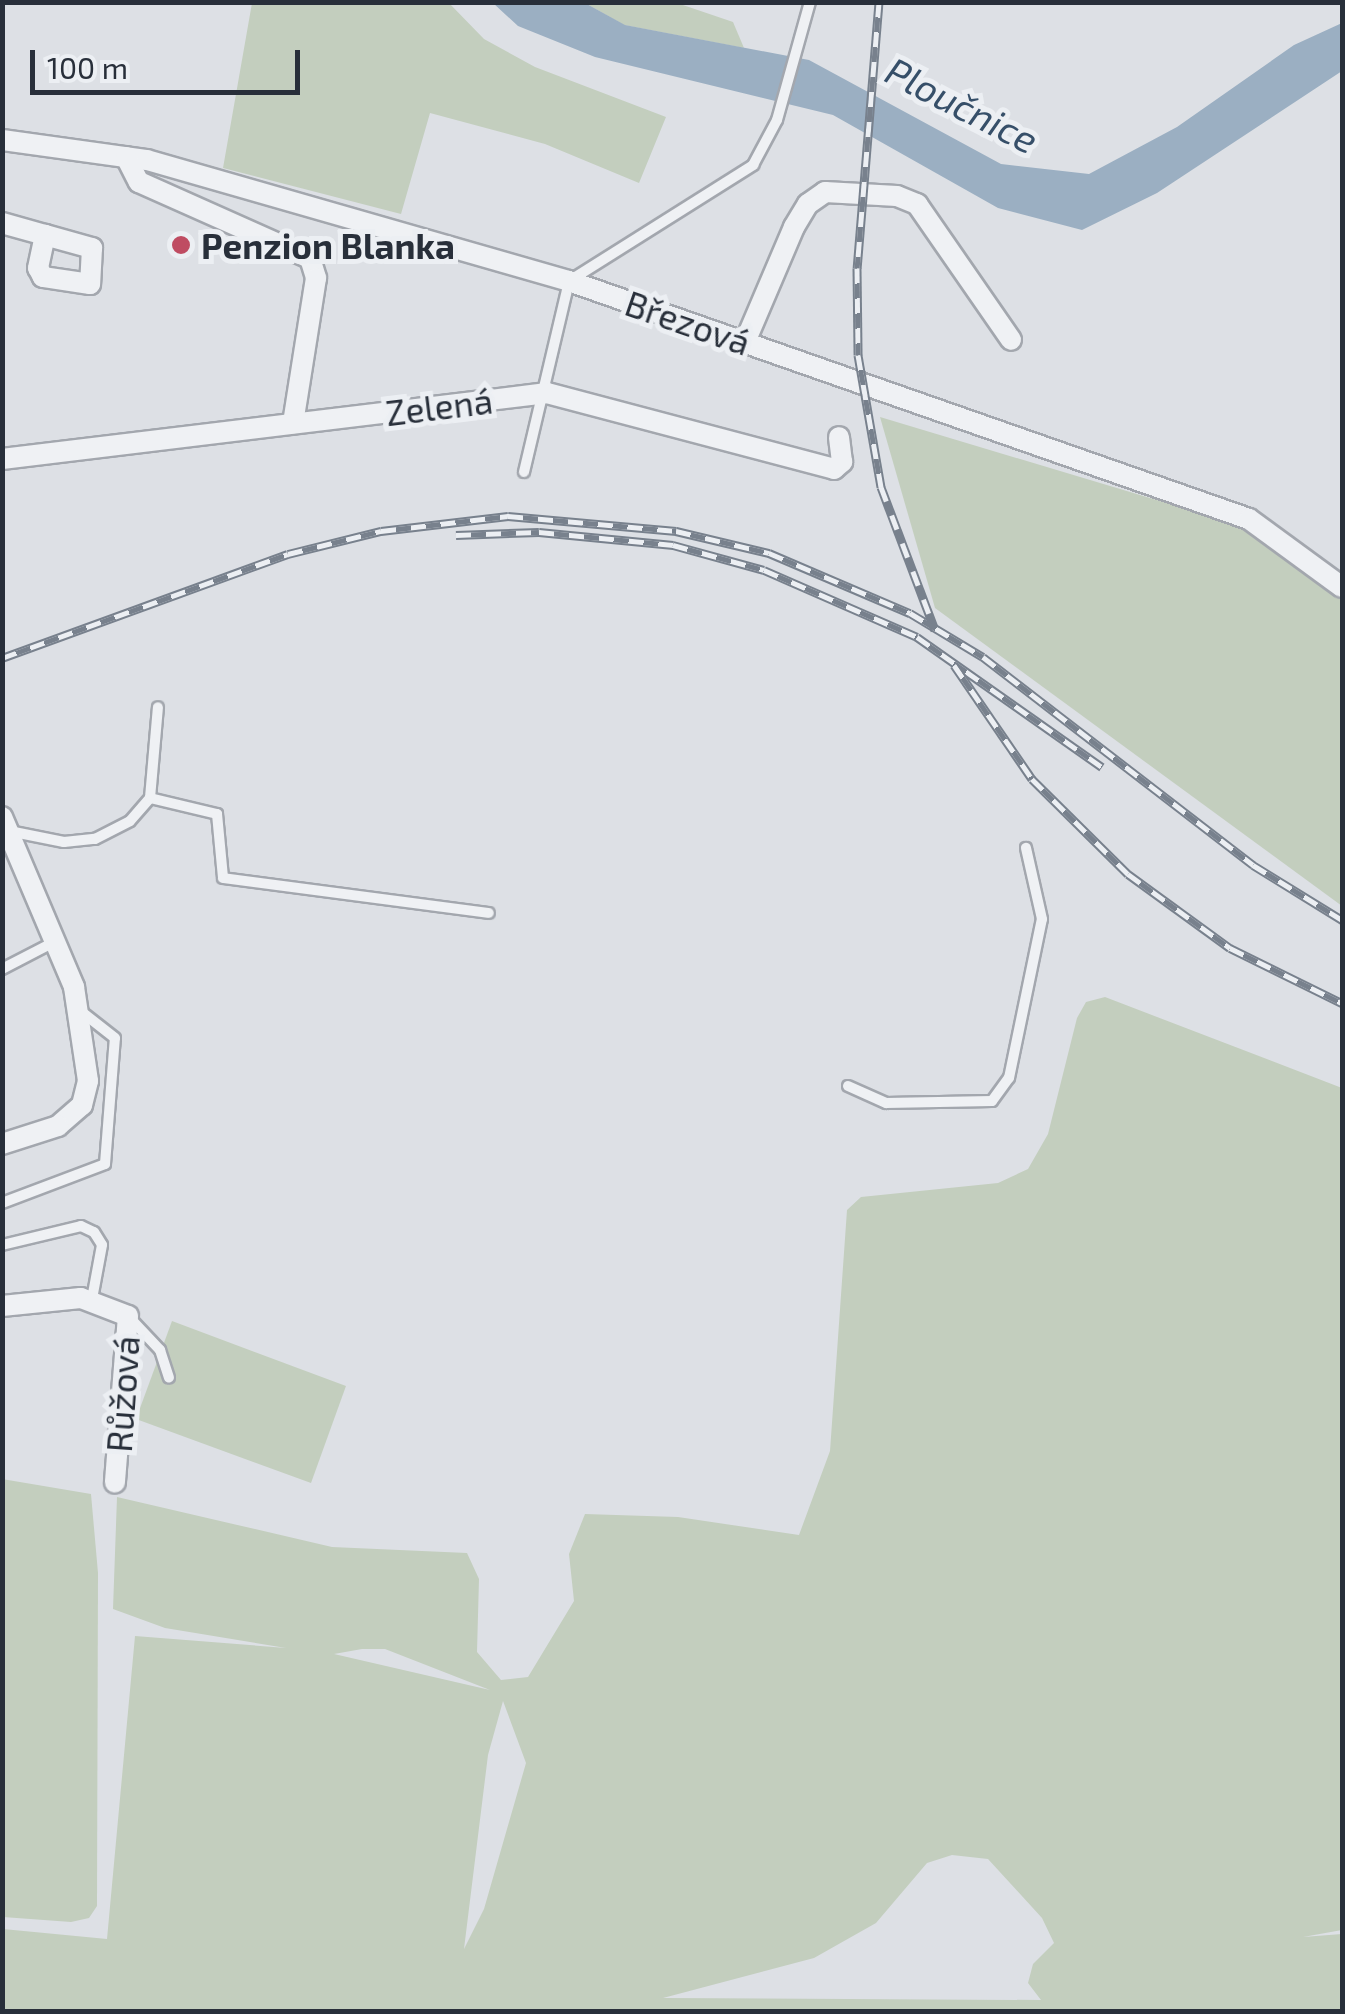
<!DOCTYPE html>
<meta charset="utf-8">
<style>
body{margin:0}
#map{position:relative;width:1345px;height:2014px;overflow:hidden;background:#dde0e5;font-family:"Exo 2",sans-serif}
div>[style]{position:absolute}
.green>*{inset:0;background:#c3cebe}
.water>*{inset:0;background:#9bafc2}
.roads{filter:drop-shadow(2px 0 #a3a7ae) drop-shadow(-2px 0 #a3a7ae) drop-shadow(0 2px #a3a7ae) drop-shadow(0 -2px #a3a7ae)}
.service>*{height:10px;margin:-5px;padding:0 5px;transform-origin:5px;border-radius:5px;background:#eff1f4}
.minor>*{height:20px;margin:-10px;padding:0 10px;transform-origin:10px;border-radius:10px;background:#eff1f4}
.rail>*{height:9px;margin-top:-4.5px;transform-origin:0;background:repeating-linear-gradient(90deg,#eceff3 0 15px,#78818d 0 30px);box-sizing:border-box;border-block:2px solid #78818d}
.dots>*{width:28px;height:28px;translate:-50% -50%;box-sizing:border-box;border:5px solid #eceff3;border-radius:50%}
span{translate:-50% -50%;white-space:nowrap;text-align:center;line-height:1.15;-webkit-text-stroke:10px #eceff3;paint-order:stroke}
.poi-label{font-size:35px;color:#282f3a;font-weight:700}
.left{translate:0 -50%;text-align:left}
.street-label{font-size:35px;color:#282f3a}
.water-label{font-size:38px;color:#364f69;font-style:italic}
.frame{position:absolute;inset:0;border:5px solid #282f3a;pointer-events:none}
.scale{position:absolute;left:30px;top:50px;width:270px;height:45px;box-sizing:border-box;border:5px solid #282f3a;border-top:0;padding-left:12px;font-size:30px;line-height:35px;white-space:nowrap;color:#282f3a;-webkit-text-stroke:8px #eceff3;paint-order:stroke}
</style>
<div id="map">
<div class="green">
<div style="clip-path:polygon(252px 3px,449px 3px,484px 39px,535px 67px,666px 117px,639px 183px,545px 144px,430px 113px,401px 214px,223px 168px)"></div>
<div style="clip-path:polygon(585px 3px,677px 3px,733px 22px,744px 48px,624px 25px)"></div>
<div style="clip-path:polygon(880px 417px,1250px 528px,1342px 598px,1342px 906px,935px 608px)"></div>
<div style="clip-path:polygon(evenodd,1105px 997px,1342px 1088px,1342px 1930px,1303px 1937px,1342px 1934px,1342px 2011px,3px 2011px,3px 1929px,107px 1939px,135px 1636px,286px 1648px,165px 1628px,113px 1609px,117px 1497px,332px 1547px,467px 1553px,479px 1579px,477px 1652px,501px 1680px,528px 1677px,574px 1601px,569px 1554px,585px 1514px,678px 1517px,799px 1535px,830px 1451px,847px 1210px,861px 1197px,998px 1183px,1028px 1169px,1048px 1134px,1077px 1018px,1086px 1002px,1105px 997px,362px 1649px,385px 1649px,490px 1690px,334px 1654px,362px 1649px,1105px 997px,503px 1701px,526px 1763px,484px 1909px,464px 1949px,488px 1755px,503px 1701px,1105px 997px,952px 1855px,988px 1859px,1042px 1918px,1054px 1943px,1033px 1964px,1028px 1983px,1041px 2000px,663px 1998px,814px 1958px,876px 1923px,927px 1863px,952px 1855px)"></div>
<div style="clip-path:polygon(172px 1321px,346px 1386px,311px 1483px,136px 1419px)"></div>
<div style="clip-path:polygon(2px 1479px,91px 1494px,98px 1573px,97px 1906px,89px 1918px,71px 1922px,3px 1917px)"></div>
</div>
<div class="water">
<div style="clip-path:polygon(493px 3px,585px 3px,625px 25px,809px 60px,1001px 164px,1089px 174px,1177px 127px,1294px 45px,1342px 23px,1342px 71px,1157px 193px,1082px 230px,998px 208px,833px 115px,595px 57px,518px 26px)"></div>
</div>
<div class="roads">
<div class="service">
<div style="left:524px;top:472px;width:196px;rotate:-76.7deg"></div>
<div style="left:569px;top:281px;width:218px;rotate:-32.2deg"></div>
<div style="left:753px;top:165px;width:51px;rotate:-61.9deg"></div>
<div style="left:777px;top:120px;width:123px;rotate:-74.4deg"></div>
<div style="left:150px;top:798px;width:69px;rotate:13.4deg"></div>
<div style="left:217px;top:814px;width:64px;rotate:84.6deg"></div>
<div style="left:223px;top:878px;width:268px;rotate:7.5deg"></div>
<div style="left:9px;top:831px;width:56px;rotate:11.3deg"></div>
<div style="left:64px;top:842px;width:31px;rotate:-6deg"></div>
<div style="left:95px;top:839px;width:39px;rotate:-27deg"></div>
<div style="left:130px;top:821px;width:30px;rotate:-49deg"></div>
<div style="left:150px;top:798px;width:91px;rotate:-85deg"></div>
<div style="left:2px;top:969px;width:59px;rotate:-27.4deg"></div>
<div style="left:848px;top:1086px;width:42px;rotate:24.1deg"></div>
<div style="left:886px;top:1103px;width:106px;rotate:-1.1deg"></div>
<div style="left:992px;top:1101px;width:29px;rotate:-54deg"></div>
<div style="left:1009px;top:1078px;width:162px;rotate:-78.3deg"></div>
<div style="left:1042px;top:919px;width:73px;rotate:-102.7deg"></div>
<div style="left:2px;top:1203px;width:110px;rotate:-20.7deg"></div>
<div style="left:105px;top:1164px;width:126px;rotate:-85.5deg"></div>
<div style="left:115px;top:1038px;width:47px;rotate:-141.9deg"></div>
<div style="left:2px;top:1245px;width:81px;rotate:-13.5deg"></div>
<div style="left:81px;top:1226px;width:14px;rotate:25deg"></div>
<div style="left:94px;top:1232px;width:15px;rotate:58deg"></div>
<div style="left:102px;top:1245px;width:55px;rotate:100.5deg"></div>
<div style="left:128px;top:1316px;width:47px;rotate:46.7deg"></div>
<div style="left:160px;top:1350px;width:29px;rotate:72deg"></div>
</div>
<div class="minor">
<div style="left:2px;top:140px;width:146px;rotate:7.9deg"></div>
<div style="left:147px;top:160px;width:439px;rotate:16deg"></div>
<div style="left:569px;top:281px;width:720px;rotate:19.29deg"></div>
<div style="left:1249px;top:519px;width:115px;rotate:36.2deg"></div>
<div style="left:126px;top:157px;width:28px;rotate:63deg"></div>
<div style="left:139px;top:182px;width:187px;rotate:24deg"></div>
<div style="left:310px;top:258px;width:21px;rotate:73deg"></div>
<div style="left:316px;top:278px;width:147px;rotate:99deg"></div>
<div style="left:2px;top:223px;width:45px;rotate:15.6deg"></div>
<div style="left:45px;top:235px;width:49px;rotate:15.5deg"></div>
<div style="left:92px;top:248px;width:36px;rotate:93deg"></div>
<div style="left:90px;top:284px;width:48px;rotate:-171.5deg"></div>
<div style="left:43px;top:277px;width:10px;rotate:-119deg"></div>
<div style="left:38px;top:268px;width:34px;rotate:-78deg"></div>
<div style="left:745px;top:342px;width:125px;rotate:-66.9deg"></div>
<div style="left:794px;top:227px;width:27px;rotate:-59deg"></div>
<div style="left:808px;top:204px;width:21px;rotate:-35deg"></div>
<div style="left:825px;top:192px;width:72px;rotate:3.2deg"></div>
<div style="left:897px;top:196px;width:22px;rotate:22deg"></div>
<div style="left:917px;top:204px;width:165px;rotate:55.3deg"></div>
<div style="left:2px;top:459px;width:549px;rotate:-6.9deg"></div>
<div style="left:547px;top:393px;width:297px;rotate:14.8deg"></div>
<div style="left:834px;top:469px;width:11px;rotate:-41deg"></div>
<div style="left:842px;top:462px;width:25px;rotate:-97deg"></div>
<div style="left:2px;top:817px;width:185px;rotate:67deg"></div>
<div style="left:74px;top:987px;width:95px;rotate:81.5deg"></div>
<div style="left:88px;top:1081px;width:25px;rotate:104deg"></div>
<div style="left:82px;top:1105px;width:32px;rotate:139deg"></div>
<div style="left:58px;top:1126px;width:59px;rotate:162.2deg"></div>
<div style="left:2px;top:1306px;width:79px;rotate:-5.8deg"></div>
<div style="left:81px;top:1298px;width:50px;rotate:21deg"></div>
<div style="left:128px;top:1316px;width:167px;rotate:94.5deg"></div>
</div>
</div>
<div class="rail">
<div style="left:879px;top:2px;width:267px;rotate:94.7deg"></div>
<div style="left:857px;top:268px;width:87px;rotate:89.3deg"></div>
<div style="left:858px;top:355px;width:134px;rotate:80.1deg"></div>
<div style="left:881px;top:487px;width:153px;rotate:69.3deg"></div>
<div style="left:456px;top:535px;width:83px;rotate:-2.1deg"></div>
<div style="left:539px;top:532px;width:135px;rotate:5.5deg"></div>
<div style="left:673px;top:545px;width:94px;rotate:15.4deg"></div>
<div style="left:764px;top:570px;width:167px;rotate:23.6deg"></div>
<div style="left:917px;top:637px;width:226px;rotate:35.1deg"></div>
<div style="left:2px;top:658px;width:304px;rotate:-20deg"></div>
<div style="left:288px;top:554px;width:96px;rotate:-13.9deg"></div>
<div style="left:381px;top:531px;width:128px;rotate:-6.7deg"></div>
<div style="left:508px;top:516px;width:169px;rotate:5.1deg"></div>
<div style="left:676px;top:531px;width:96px;rotate:13.3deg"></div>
<div style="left:769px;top:553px;width:153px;rotate:23.1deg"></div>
<div style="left:910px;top:613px;width:85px;rotate:31.1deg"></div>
<div style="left:983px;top:657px;width:341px;rotate:37.6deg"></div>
<div style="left:1253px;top:865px;width:105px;rotate:31.7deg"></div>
<div style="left:954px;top:665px;width:138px;rotate:55.6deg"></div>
<div style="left:1032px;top:779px;width:135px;rotate:44.7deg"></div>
<div style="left:1128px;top:874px;width:126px;rotate:36deg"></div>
<div style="left:1230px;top:948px;width:125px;rotate:26.2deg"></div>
</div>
<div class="dots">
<div style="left:181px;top:245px;background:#bf4c62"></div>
</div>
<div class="poi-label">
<span class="left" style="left:201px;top:245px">Penzion Blanka</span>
</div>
<div class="street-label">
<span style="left:688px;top:322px;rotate:19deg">Březová</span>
<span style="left:439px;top:406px;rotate:-7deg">Zelená</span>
<span style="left:122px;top:1394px;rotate:-86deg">Růžová</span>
</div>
<div class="water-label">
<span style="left:962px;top:105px;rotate:27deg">Ploučnice</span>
</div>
<div class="frame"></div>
<div class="scale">100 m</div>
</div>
